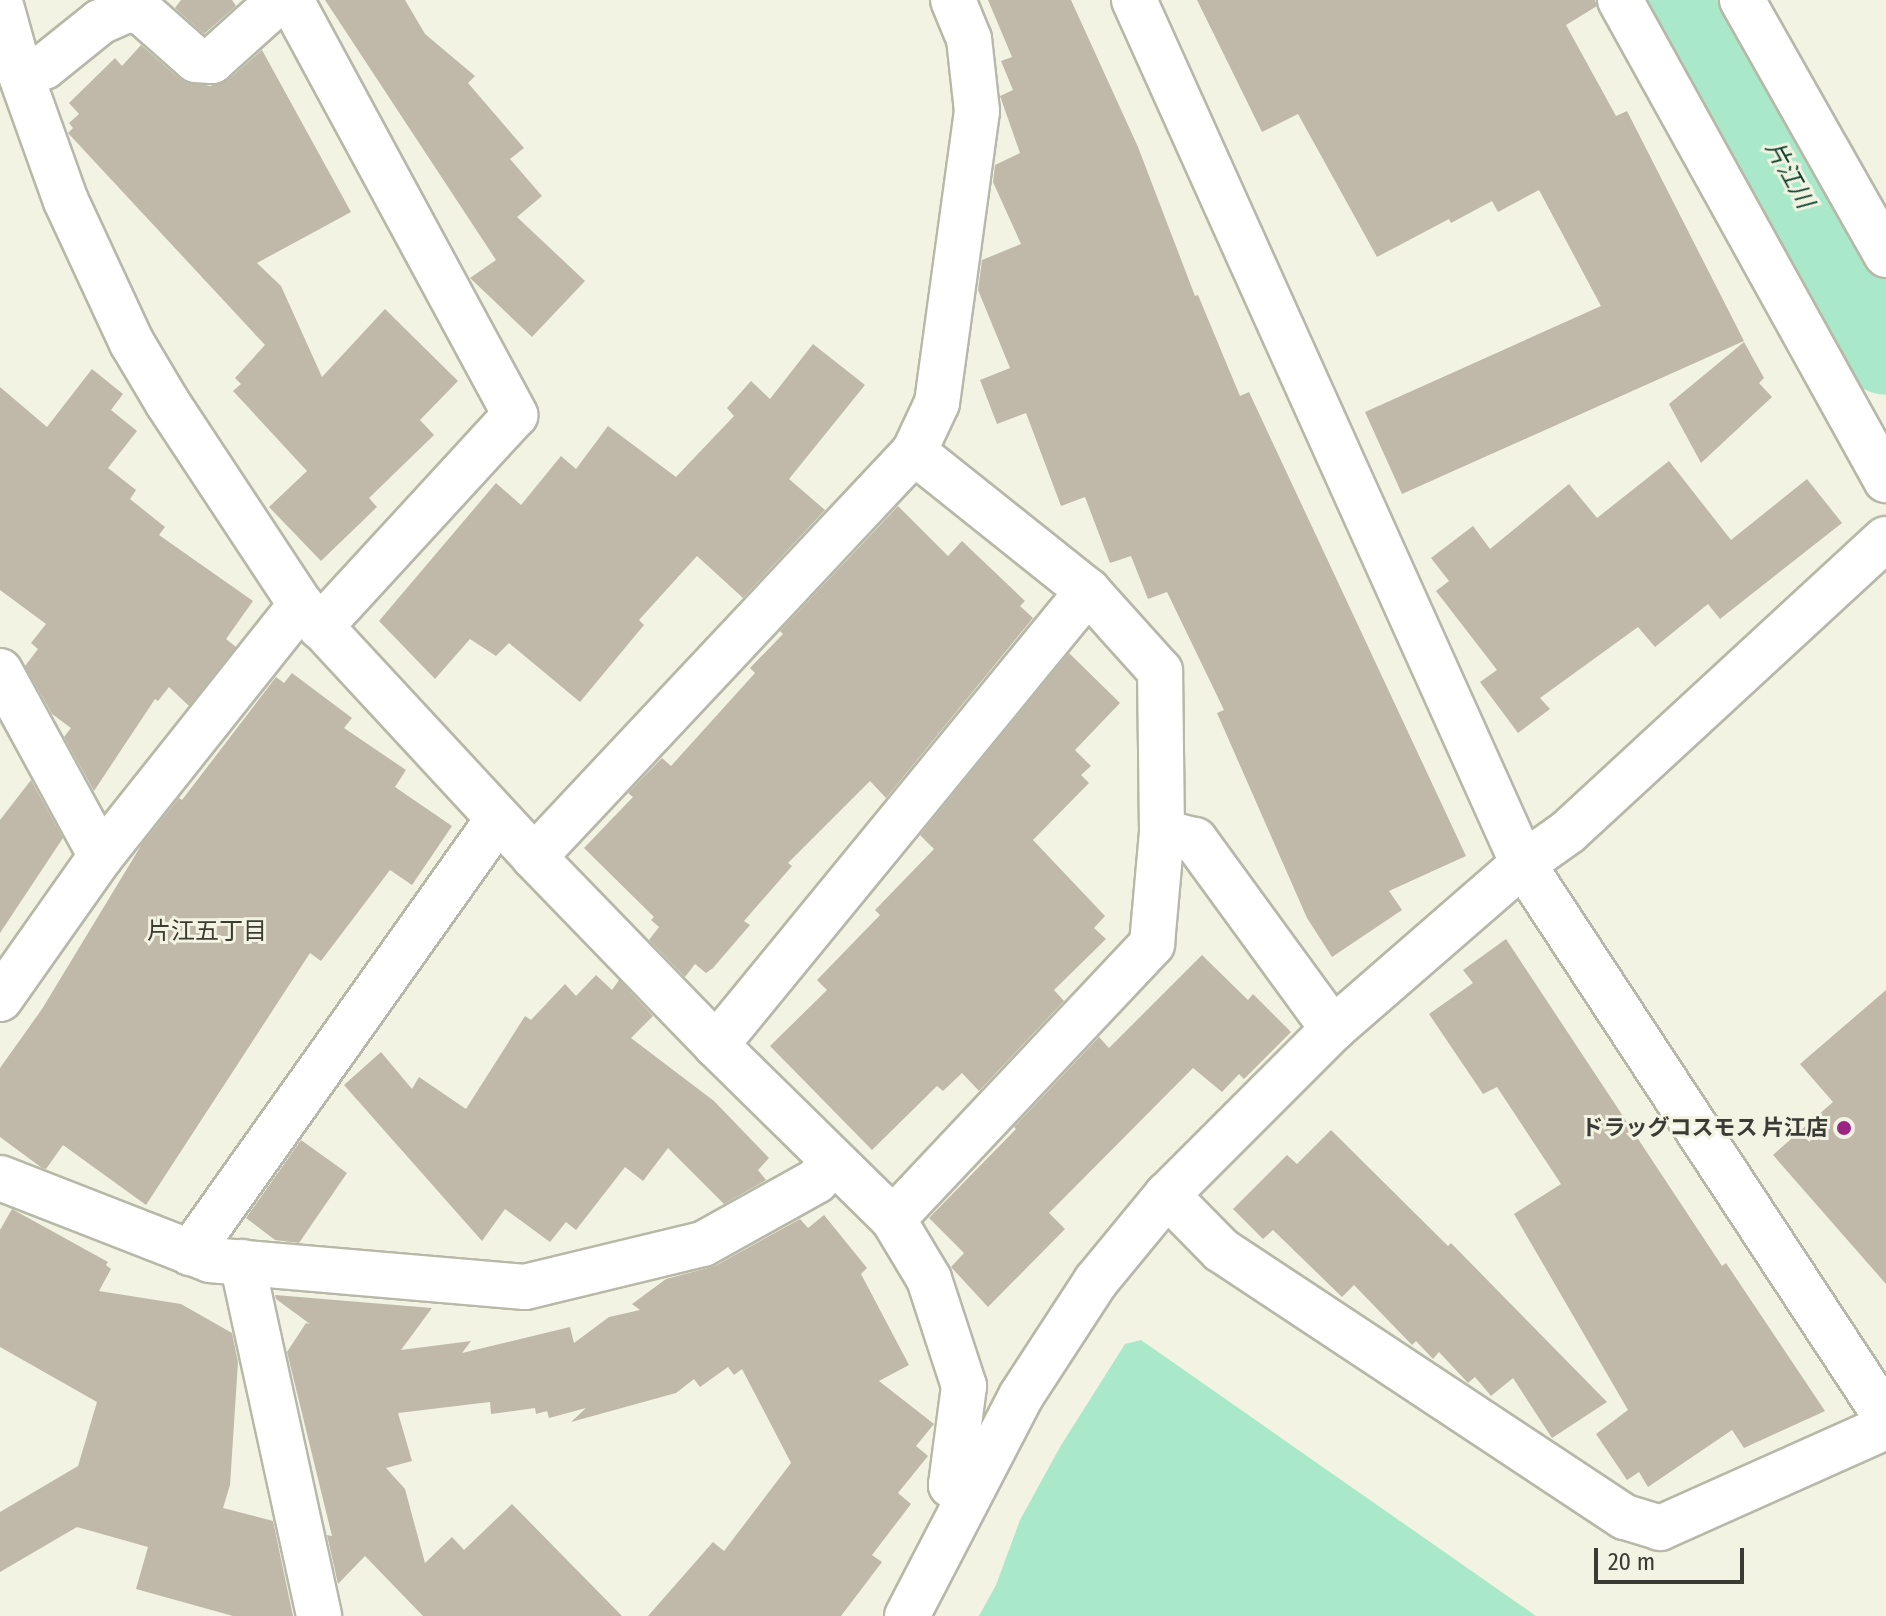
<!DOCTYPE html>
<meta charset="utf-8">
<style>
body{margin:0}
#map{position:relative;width:1886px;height:1616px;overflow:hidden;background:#f2f3e2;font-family:"Fira Sans Condensed","Noto Sans JP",sans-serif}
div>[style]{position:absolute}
.water>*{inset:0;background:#a9e9ca}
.river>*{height:90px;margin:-45px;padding:0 45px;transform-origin:45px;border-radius:45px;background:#a9e9ca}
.building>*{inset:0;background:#c0b9aa}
.roads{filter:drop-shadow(2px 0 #b7b8a8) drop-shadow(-2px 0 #b7b8a8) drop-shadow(0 2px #b7b8a8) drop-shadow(0 -2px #b7b8a8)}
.street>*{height:44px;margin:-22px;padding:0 22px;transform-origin:22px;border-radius:22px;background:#fff}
.dots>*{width:22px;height:22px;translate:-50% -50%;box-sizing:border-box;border:4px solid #f2f3e2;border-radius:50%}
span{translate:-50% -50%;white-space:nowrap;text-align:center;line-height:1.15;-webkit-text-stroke:6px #f2f3e2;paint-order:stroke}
.poi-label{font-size:22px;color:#3a3b34;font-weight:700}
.right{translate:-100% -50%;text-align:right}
.water-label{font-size:24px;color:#0d412d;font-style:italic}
.neighbourhood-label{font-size:24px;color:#3b3c2f}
.scale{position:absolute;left:1594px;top:1548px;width:150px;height:36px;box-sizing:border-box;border:4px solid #3a3b34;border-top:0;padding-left:10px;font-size:24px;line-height:28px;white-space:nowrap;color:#3a3b34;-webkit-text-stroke:6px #f2f3e2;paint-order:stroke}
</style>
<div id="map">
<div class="water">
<div style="clip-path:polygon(1141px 1340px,1536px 1616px,979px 1616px,996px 1585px,1020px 1520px,1060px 1447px,1125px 1344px)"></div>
</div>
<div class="river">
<div style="left:1692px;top:0;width:400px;rotate:61deg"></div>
</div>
<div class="building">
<div style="clip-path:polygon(181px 0,232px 0,236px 6px,204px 34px,175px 8px)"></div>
<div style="clip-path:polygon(325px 0,405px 0,425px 34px,475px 76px,468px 83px,524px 148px,510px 159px,542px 196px,517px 217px,585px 281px,532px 337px,470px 278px,496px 260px)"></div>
<div style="clip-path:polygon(988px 0,1071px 0,1138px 147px,1195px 296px,1198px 295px,1240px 396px,1249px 392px,1466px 856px,1389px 891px,1402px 910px,1332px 957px,1307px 918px,1217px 713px,1224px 710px,1167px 592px,1148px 599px,1131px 556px,1110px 563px,1085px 497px,1061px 506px,1026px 413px,997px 424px,980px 380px,1010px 368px,978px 290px,982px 260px,1021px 244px,993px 182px,995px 165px,1020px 153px,1000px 96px,1013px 90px,1001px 61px,1012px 57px)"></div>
<div style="clip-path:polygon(1197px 0,1595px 0,1597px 6px,1566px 25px,1616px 116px,1627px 111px,1744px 341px,1402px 494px,1365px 412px,1601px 306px,1539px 190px,1498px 212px,1492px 201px,1451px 223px,1449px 219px,1377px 257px,1298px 114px,1262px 132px)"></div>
<div style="clip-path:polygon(141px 45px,180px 79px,210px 86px,228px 80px,262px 50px,351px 212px,257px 263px,281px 286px,322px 377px,385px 309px,458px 381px,420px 420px,434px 435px,369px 498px,377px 507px,321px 561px,269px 507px,307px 471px,233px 391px,241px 384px,235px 378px,265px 345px,68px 133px,73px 128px,69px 123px,79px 114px,69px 103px,115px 58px,122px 66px)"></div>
<div style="clip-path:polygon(1744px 342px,1764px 378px,1759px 383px,1772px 397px,1701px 463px,1669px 404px)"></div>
<div style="clip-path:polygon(813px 344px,865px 385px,789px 479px,825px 510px,743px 598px,697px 556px,639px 620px,644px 625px,580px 702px,509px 643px,496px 656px,470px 639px,435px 679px,379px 621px,496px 483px,521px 505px,561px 456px,576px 469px,608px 426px,676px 477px,734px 416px,727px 408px,751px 381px,770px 399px)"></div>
<div style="clip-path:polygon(92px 369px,123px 394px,111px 410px,137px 431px,108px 468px,136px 490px,130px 499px,165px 527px,159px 535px,253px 601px,226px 639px,236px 647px,189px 706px,169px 687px,158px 701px,155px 699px,94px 791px,64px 737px,71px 728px,52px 714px,25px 666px,38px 649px,31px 643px,46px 624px,0 590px,0 387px,47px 427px)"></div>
<div style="clip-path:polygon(1669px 461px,1731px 540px,1807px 479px,1842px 523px,1720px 619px,1708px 604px,1655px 647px,1638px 627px,1540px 698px,1550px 709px,1518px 733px,1480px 682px,1497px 670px,1436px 591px,1449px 581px,1431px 558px,1473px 526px,1490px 549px,1569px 484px,1597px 518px)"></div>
<div style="clip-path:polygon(898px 506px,948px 556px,962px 541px,1025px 601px,1020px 606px,1033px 618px,886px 798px,870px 781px,788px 863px,792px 866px,744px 921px,750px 925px,713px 968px,706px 973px,695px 964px,685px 977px,649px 940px,659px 927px,651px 920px,654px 917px,584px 848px,633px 797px,628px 793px,662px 758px,671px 766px,755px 673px,750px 668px,783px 634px,780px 631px)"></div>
<div style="clip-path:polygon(1069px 653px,1120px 703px,1075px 750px,1091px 766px,1081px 775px,1089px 783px,1033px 840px,1105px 916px,1094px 928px,1106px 939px,1054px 990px,1064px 1001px,979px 1091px,962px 1073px,943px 1091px,937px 1086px,872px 1150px,770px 1046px,827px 990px,817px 980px,880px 915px,875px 910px,934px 849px,920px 835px)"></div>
<div style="clip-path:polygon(292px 673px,352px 718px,344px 728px,406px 770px,395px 787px,452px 826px,412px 885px,390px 870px,321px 961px,310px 953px,146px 1205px,63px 1145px,46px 1169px,42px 1168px,0 1137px,0 1068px,42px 1009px,142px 844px,179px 798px,182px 800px,276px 677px,284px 683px)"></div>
<div style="clip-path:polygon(31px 780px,63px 838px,0 933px,0 820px)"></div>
<div style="clip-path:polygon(1506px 939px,1722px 1266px,1726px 1263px,1825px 1411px,1744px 1448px,1732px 1430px,1648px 1487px,1639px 1472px,1627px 1480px,1596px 1434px,1628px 1410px,1514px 1214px,1561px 1184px,1497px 1087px,1483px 1094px,1429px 1014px,1473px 983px,1463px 970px)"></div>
<div style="clip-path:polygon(1202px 955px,1248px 1000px,1253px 994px,1291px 1032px,1244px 1079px,1239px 1074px,1222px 1092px,1193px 1068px,1049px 1213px,1065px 1229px,988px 1307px,951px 1267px,964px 1253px,929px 1218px,1016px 1129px,1014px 1127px,1099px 1037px,1109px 1048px)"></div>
<div style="clip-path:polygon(596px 975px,612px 990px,619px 980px,653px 1016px,631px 1038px,714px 1101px,769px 1158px,758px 1170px,766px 1180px,724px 1204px,668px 1148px,643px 1181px,625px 1167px,576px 1230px,566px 1222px,550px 1242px,505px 1209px,482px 1241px,344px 1085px,381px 1052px,412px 1089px,419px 1077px,466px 1109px,525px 1016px,531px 1020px,565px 984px,576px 996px)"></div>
<div style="clip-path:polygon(1886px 990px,1886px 1284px,1773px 1155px,1833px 1102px,1800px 1064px)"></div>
<div style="clip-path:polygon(1331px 1130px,1448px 1246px,1451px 1243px,1607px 1402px,1552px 1438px,1513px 1378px,1491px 1396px,1475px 1377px,1468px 1383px,1439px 1352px,1433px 1359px,1416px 1341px,1412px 1345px,1354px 1285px,1342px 1297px,1273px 1230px,1263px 1239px,1233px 1209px,1287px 1155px,1297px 1164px)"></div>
<div style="clip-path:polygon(301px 1140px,347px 1173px,299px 1243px,275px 1240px,246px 1218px)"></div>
<div style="clip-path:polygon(12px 1209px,108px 1262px,106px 1265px,111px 1269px,99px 1291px,181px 1304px,232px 1333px,238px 1362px,230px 1485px,223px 1508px,273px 1521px,293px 1616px,233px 1616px,136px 1589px,148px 1547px,77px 1527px,0 1572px,0 1512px,78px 1466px,97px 1402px,0 1347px,0 1230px)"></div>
<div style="clip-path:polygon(824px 1215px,867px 1268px,861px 1274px,909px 1365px,879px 1381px,934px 1424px,916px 1446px,928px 1456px,898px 1493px,911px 1504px,872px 1555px,882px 1562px,841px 1616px,648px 1616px,713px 1542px,724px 1551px,791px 1463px,742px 1369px,734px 1375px,728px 1367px,700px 1387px,694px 1379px,676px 1393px,571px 1422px,586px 1408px,549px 1418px,547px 1411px,536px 1414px,535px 1408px,491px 1414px,490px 1402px,398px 1413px,412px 1461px,386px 1468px,405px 1489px,425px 1563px,452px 1537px,464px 1550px,512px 1504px,622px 1616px,423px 1616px,365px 1556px,338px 1584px,327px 1535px,332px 1536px,287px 1352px,306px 1323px,310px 1324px,276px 1299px,275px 1295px,432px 1308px,401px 1350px,471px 1341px,462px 1353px,570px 1327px,574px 1343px,609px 1317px,640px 1310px,632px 1304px,666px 1279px,715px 1266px,800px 1219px,808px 1228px)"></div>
</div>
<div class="roads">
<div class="street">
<div style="left:291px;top:0;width:472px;rotate:61.6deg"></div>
<div style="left:515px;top:415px;width:288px;rotate:132.6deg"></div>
<div style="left:1134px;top:0;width:948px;rotate:65.76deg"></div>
<div style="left:1523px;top:864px;width:661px;rotate:56.72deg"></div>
<div style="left:1620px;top:0;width:549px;rotate:61.01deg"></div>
<div style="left:1742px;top:0;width:293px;rotate:60.5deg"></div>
<div style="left:0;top:2px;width:71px;rotate:74.4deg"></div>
<div style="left:19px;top:70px;width:139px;rotate:70.3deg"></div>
<div style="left:66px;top:201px;width:157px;rotate:65.1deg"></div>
<div style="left:132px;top:343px;width:69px;rotate:59.3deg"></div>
<div style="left:167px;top:402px;width:243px;rotate:56.6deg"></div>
<div style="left:301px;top:605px;width:343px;rotate:47.2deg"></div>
<div style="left:534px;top:857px;width:262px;rotate:45.9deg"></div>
<div style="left:716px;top:1045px;width:248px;rotate:44.5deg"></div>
<div style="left:893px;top:1219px;width:70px;rotate:59deg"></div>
<div style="left:929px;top:1279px;width:113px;rotate:71.9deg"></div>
<div style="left:964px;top:1386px;width:100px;rotate:97.5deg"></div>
<div style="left:951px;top:1485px;width:18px;rotate:22deg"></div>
<div style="left:19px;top:70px;width:25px;rotate:-7deg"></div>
<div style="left:44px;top:67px;width:72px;rotate:-38.8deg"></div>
<div style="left:100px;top:22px;width:32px;rotate:-24deg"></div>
<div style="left:129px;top:9px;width:16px;rotate:18deg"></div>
<div style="left:144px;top:14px;width:69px;rotate:41.5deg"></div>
<div style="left:196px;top:60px;width:16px;rotate:4deg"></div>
<div style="left:212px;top:61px;width:81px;rotate:-42deg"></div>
<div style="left:272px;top:7px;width:17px;rotate:-25deg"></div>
<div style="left:0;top:671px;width:211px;rotate:61.4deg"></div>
<div style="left:1162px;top:832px;width:34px;rotate:14deg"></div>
<div style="left:1195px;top:840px;width:234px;rotate:53.9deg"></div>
<div style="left:534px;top:857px;width:555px;rotate:-46.82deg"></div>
<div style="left:914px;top:452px;width:54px;rotate:-64.9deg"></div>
<div style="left:937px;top:403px;width:295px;rotate:-82.2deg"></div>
<div style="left:977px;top:111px;width:72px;rotate:-96.3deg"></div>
<div style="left:969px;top:39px;width:42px;rotate:-112.3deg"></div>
<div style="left:0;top:999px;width:175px;rotate:-54.8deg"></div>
<div style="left:101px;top:856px;width:321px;rotate:-51.5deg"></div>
<div style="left:716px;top:1045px;width:587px;rotate:-50.67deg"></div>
<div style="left:0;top:1178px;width:225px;rotate:21.3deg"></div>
<div style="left:210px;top:1260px;width:316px;rotate:4.9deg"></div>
<div style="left:525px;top:1287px;width:183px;rotate:-13.6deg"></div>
<div style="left:703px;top:1244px;width:129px;rotate:-29.1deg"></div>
<div style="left:816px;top:1181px;width:24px;rotate:-48deg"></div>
<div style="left:1167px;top:1195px;width:77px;rotate:45.5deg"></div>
<div style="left:1221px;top:1250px;width:484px;rotate:33.5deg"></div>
<div style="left:1625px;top:1517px;width:37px;rotate:17deg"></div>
<div style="left:1660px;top:1528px;width:248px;rotate:-24.1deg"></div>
<div style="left:893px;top:1219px;width:378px;rotate:-46.7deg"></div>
<div style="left:1152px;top:944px;width:112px;rotate:-84.9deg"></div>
<div style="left:1162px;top:832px;width:161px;rotate:-90.7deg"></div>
<div style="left:1160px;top:671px;width:108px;rotate:-132deg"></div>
<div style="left:1088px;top:591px;width:223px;rotate:-141.4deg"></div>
<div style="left:190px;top:1253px;width:532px;rotate:-54.64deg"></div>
<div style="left:242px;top:1262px;width:362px;rotate:77.7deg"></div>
<div style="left:907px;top:1616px;width:248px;rotate:-62.6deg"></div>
<div style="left:1021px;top:1396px;width:137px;rotate:-56.9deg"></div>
<div style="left:1096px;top:1281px;width:112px;rotate:-50.5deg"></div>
<div style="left:1167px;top:1195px;width:235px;rotate:-45deg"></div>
<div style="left:1333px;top:1029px;width:252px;rotate:-41deg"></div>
<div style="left:1523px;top:864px;width:55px;rotate:-35.4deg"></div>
<div style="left:1568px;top:832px;width:432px;rotate:-42.7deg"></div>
</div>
</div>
<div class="dots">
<div style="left:1844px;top:1128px;background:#992682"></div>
</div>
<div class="poi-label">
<span class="right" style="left:1828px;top:1128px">ドラッグコスモス 片江店</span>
</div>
<div class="water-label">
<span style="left:1789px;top:175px;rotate:61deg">片江川</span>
</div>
<div class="neighbourhood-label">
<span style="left:207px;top:932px">片江五丁目</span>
</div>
<div class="scale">20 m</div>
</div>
